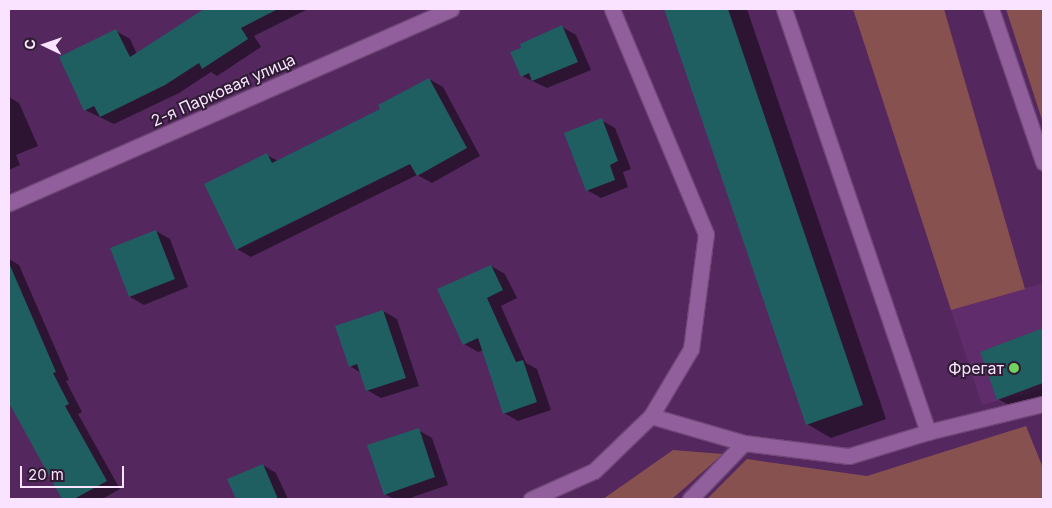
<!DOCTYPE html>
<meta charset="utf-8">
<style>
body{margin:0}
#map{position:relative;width:1052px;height:508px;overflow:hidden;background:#55275f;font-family:Inter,sans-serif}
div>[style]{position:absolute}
.built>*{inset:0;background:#602c6b}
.green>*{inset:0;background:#875150}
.shadow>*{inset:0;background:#0007}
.building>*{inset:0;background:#1f5e61}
.roads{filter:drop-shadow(1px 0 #6f4777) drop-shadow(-1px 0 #6f4777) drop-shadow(0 1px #6f4777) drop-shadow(0 -1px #6f4777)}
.lane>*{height:15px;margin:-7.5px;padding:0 7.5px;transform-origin:7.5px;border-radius:7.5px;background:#915f9c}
.street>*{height:15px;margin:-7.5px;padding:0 7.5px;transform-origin:7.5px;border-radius:7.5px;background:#915f9c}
.dots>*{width:14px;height:14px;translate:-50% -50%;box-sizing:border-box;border:2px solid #2f1b34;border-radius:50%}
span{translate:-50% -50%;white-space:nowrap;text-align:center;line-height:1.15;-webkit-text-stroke:4px #2f1b34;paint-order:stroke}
.street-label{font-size:16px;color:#f9e3fe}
.poi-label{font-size:16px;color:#f9e3fe}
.right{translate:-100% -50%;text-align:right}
.frame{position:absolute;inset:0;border:10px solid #f9e3fe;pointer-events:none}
.north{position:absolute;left:20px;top:20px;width:50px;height:50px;-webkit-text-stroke:4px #2f1b34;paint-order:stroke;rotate:273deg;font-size:14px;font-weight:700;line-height:20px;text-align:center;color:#f9e3fe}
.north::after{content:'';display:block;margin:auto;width:18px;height:22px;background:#f9e3fe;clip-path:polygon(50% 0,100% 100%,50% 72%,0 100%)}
.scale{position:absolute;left:20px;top:466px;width:104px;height:22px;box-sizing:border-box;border:2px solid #f9e3fe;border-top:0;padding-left:6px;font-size:15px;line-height:18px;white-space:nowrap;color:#f9e3fe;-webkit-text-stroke:4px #2f1b34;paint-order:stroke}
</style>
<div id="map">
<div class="built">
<div style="clip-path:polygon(1043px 283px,1043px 389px,982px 405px,951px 310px)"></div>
</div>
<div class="green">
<div style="clip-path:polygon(853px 9px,944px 9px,1025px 289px,951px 310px)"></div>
<div style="clip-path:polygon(1006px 9px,1043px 9px,1043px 123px)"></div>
<div style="clip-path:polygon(1026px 426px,1043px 468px,1043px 499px,707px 499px,747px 459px,867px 476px)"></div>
<div style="clip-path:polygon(673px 450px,723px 454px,672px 499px,603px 499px)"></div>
</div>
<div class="shadow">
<div style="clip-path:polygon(206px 9px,308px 9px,254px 36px,261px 47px,217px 76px,211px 72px,179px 93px,114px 124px,85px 110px,116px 31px,130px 39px,137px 54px)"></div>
<div style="clip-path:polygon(666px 9px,747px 9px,886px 419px,831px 438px,807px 424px)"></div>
<div style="clip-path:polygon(562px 27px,576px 35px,591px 70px,547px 88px,522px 76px,523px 48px)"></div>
<div style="clip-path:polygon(429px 79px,443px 87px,480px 156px,432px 183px,417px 175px,251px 257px,237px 249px,267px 155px,278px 161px,382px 110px)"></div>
<div style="clip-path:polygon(9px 97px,19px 103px,38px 146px,16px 155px,20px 165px,9px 170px)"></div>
<div style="clip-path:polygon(601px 120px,615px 128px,631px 169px,623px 172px,628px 187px,601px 198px,587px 190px)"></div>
<div style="clip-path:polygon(156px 231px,170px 239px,188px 287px,144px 305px,130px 297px)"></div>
<div style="clip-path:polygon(9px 259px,19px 265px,69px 380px,66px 381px,82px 412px,78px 414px,120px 489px,102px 499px,63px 499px,9px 400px)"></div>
<div style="clip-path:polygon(491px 266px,505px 274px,517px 298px,501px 306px,526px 363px,537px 369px,551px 410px,518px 421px,504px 413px,484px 350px,478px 352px,464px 344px)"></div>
<div style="clip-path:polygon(383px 311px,397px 319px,419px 386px,381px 398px,367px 390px,361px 373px,350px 366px)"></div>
<div style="clip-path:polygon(1043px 330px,1043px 396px,1012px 407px,998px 399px,981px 352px)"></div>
<div style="clip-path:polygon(418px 430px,432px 438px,448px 485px,407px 499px,394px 499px,385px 494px)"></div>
<div style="clip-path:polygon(263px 465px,276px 473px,288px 499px,237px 499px,229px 480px)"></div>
</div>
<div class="building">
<div style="clip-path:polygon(204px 9px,278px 9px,241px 28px,248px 39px,202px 69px,199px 63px,165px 85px,100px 117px,94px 106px,84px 111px,59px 57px,116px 29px,130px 57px)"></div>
<div style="clip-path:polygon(664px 9px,728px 9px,863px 405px,806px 425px)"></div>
<div style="clip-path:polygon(562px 25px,578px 62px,532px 81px,529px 73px,521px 77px,510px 52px,521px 48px,520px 44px)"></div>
<div style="clip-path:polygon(429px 78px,467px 148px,417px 176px,410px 164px,236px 250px,204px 184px,267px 153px,272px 163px,380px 109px,378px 105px)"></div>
<div style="clip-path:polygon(602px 118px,618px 161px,610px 165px,615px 180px,586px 191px,564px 133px)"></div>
<div style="clip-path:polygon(156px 230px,175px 279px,129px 297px,110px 248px)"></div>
<div style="clip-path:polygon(9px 263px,56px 372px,53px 373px,69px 404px,65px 406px,107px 481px,74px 499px,62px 499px,9px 403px)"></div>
<div style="clip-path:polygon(491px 265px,503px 290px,487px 298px,516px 362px,523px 360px,537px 402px,503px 414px,478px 338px,463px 345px,437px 289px)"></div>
<div style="clip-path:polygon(383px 310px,406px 378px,366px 391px,357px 364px,349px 367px,335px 326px)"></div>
<div style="clip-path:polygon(1043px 328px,1043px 383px,997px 400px,980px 352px)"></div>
<div style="clip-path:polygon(419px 428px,435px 477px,384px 495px,367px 445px)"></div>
<div style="clip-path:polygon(263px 464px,278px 499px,236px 499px,227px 479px)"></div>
</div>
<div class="roads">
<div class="lane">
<div style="left:784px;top:9px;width:447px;rotate:71.2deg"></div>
<div style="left:991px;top:9px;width:162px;rotate:71.2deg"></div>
<div style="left:651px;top:416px;width:97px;rotate:16.2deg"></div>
<div style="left:744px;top:443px;width:106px;rotate:7.1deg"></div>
<div style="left:849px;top:456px;width:83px;rotate:-16.9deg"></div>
<div style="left:928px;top:432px;width:118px;rotate:-13.7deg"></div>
<div style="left:690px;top:499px;width:78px;rotate:-46deg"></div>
</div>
<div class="street">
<div style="left:9px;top:203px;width:483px;rotate:-23.7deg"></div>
<div style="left:531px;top:499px;width:69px;rotate:-24deg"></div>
<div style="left:594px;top:471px;width:79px;rotate:-44deg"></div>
<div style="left:651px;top:416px;width:78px;rotate:-59.2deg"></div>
<div style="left:691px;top:349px;width:116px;rotate:-82.6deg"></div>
<div style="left:706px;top:234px;width:244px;rotate:-112.7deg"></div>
</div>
</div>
<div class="dots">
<div style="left:1014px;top:368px;background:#71d25e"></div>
</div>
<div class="street-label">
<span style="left:223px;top:90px;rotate:-24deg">2-я Парковая улица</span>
</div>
<div class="poi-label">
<span class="right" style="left:1004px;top:368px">Фрегат</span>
</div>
<div class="frame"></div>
<div class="north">С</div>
<div class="scale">20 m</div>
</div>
